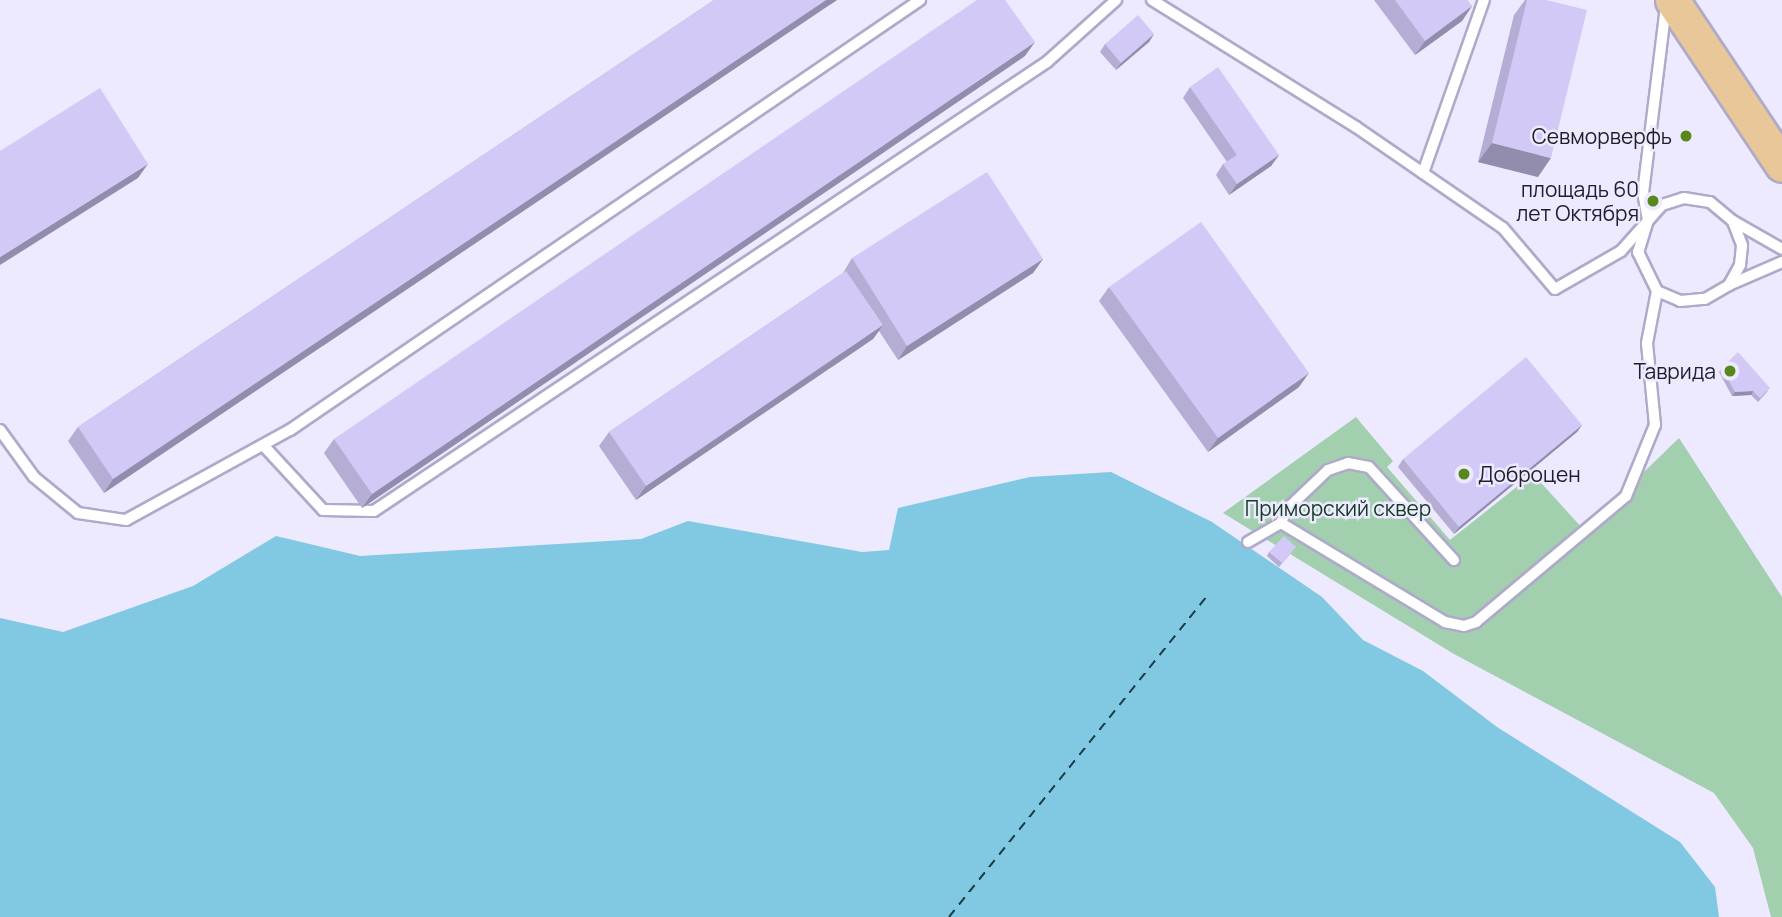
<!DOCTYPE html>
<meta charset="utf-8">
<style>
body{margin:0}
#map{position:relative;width:1782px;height:917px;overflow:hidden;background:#ede9fe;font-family:Manrope,sans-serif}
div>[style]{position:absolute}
.green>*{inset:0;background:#a2cfae}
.water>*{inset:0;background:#81c8e2}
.ferry>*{height:2px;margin-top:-1px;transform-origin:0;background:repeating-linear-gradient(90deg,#1a3c47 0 9px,transparent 0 16px)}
.roads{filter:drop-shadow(2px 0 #afa9ca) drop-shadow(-2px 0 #afa9ca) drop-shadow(0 2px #afa9ca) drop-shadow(0 -2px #afa9ca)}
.lane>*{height:10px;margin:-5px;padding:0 5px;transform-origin:5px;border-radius:5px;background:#fff}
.primary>*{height:33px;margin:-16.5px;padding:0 16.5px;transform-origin:16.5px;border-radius:16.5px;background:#e8c798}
.wall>*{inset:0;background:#b5add4}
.shaded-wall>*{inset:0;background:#938dad}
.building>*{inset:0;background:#d2c9f7}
.dots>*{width:19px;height:19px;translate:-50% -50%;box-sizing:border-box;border:4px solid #ede9fe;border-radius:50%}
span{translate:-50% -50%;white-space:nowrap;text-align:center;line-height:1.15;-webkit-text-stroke:5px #ede9fe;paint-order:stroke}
.poi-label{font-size:21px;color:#211e2b}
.right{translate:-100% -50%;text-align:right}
.left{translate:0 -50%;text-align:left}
.park-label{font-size:21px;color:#123c22}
</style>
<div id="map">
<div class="green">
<div style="clip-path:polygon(1356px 417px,1393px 461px,1387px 467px,1450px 540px,1533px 474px,1584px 530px,1679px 438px,1782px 597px,1782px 917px,1771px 917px,1753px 848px,1714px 793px,1454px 654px,1223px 513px)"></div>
</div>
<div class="water">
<div style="clip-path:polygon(1111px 472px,1212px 522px,1322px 597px,1363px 640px,1423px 671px,1497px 727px,1680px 842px,1715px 887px,1719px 917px,0 917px,0 618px,63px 632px,193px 586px,276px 536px,360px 556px,641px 539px,688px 521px,862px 552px,889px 550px,898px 508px,1030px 477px)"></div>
</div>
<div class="ferry">
<div style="left:949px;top:917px;width:410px;rotate:-51.2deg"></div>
</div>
<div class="roads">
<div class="lane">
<div style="left:1152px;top:0;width:240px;rotate:31.9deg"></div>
<div style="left:1356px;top:127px;width:178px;rotate:34.5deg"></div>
<div style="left:1503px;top:228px;width:80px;rotate:49.6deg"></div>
<div style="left:1555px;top:289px;width:76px;rotate:-29.9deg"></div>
<div style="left:1621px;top:251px;width:62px;rotate:-48.3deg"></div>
<div style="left:1662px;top:205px;width:23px;rotate:-18deg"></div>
<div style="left:1684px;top:198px;width:26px;rotate:9deg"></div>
<div style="left:1710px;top:202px;width:30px;rotate:40deg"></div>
<div style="left:1733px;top:221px;width:56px;rotate:29.7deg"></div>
<div style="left:1666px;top:6px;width:187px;rotate:97deg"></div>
<div style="left:1643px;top:192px;width:28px;rotate:80deg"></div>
<div style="left:1648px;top:220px;width:34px;rotate:107deg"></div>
<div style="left:1638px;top:252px;width:43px;rotate:64deg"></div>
<div style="left:1657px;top:291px;width:25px;rotate:23deg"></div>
<div style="left:1680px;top:301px;width:25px;rotate:-5deg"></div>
<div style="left:1705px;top:299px;width:28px;rotate:-30deg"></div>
<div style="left:1729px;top:285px;width:23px;rotate:-61deg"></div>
<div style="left:1740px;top:265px;width:20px;rotate:-84deg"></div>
<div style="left:1742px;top:245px;width:26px;rotate:-111deg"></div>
<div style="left:1423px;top:173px;width:183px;rotate:-70.6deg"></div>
<div style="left:1729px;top:285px;width:58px;rotate:-23.5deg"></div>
<div style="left:0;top:430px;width:58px;rotate:54.1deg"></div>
<div style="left:34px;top:477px;width:57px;rotate:39.3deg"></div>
<div style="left:78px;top:513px;width:49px;rotate:8.3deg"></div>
<div style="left:126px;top:520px;width:187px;rotate:-28.8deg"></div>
<div style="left:290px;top:430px;width:763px;rotate:-34.32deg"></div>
<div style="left:263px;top:445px;width:88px;rotate:47.3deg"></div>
<div style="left:323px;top:510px;width:51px;rotate:1.1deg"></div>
<div style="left:374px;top:511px;width:809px;rotate:-33.71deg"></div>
<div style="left:1047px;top:62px;width:93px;rotate:-41.9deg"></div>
<div style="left:1281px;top:523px;width:14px;rotate:-69deg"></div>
<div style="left:1286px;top:510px;width:58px;rotate:-43.6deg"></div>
<div style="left:1328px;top:470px;width:21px;rotate:-19deg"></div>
<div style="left:1348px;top:463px;width:21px;rotate:11deg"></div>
<div style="left:1369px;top:467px;width:126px;rotate:47.6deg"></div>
<div style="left:1248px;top:542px;width:38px;rotate:-30deg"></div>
<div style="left:1281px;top:523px;width:192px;rotate:31.1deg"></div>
<div style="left:1445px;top:622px;width:19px;rotate:12deg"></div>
<div style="left:1464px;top:626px;width:13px;rotate:-18deg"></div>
<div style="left:1476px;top:622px;width:196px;rotate:-40deg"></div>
<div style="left:1626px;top:496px;width:77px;rotate:-67.8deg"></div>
<div style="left:1655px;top:425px;width:82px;rotate:-95.6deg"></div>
<div style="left:1647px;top:343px;width:53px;rotate:-79.1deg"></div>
</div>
<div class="primary">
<div style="left:1672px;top:0;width:198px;rotate:56.3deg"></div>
</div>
</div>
<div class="wall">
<div style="clip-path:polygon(714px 0,837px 0,104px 493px,68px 441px,78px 427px)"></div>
<div style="clip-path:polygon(1374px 0,1467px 0,1472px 6px,1462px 21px,1415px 55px)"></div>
<div style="clip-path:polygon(1525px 0,1546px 0,1538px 177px,1478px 162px,1514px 15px)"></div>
<div style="clip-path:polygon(1154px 34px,1149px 42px,1116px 70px,1100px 52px,1105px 44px)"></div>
<div style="clip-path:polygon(1025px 56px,362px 508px,324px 453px,334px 439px)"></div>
<div style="clip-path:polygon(1190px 87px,1279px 155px,1271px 166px,1229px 195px,1216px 175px,1223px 164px,1227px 162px,1183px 98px)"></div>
<div style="clip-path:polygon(852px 258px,1043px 259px,1033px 273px,898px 360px,879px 331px,873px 339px,636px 500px,599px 446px,609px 432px,843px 273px)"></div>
<div style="clip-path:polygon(1109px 287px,1299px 387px,1208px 452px,1099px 301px)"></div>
<div style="clip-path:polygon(1722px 368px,1768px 391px,1758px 402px,1751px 395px,1732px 396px,1719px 372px)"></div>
<div style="clip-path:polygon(1582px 425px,1577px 432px,1454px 534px,1398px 467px,1403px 459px)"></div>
<div style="clip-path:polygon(1296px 547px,1279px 567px,1267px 556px,1269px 552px)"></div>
</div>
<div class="shaded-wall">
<div style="clip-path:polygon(826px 0,837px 0,104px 493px,113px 479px)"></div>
<div style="clip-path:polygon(1472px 6px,1462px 21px,1415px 55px,1425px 41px)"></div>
<div style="clip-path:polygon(1154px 34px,1149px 42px,1116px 70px,1121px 63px)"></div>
<div style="clip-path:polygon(1035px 42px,1025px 56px,362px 508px,372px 494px)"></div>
<div style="clip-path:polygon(1492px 143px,1551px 158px,1538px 177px,1478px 162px)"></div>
<div style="clip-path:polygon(1279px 155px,1271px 166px,1229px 195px,1237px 184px)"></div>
<div style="clip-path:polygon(148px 164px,138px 178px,0 265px,0 257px)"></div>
<div style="clip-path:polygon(1043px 259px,1033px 273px,898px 360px,907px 346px)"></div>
<div style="clip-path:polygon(883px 325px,873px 339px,636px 500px,646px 486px)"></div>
<div style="clip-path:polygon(1309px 373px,1299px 387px,1208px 452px,1218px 438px)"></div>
<div style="clip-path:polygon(1753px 391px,1751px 395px,1732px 396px,1735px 392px)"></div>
<div style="clip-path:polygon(1582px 425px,1577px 432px,1454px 534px,1459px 527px)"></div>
</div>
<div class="building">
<div style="clip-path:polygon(714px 0,826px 0,113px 479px,78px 427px)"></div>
<div style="clip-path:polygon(977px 0,1005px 0,1035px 42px,372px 494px,334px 439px)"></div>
<div style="clip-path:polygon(1395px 0,1467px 0,1472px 6px,1425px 41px)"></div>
<div style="clip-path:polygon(1527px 0,1546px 0,1587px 10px,1551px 158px,1492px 143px)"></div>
<div style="clip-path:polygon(1138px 15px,1154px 34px,1121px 63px,1105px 44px)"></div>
<div style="clip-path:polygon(1218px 67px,1279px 155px,1237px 184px,1223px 164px,1237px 155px,1190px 87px)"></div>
<div style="clip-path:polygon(100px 88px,148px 164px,0 257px,0 151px)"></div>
<div style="clip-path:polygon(987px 172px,1043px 259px,907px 346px,852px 258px)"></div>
<div style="clip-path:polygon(1201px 222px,1309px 373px,1218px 438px,1109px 287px)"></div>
<div style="clip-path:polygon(846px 271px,883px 325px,646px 486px,609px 432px)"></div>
<div style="clip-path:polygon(1738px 352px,1770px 388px,1760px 398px,1753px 391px,1735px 392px,1722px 368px)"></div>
<div style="clip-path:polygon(1526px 357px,1582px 425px,1459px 527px,1403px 459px)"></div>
<div style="clip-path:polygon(1284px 536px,1296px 547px,1282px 563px,1269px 552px)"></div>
</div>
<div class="dots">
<div style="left:1686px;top:136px;background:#58881c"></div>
<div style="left:1653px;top:201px;background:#58881c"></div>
<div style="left:1730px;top:371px;background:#58881c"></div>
<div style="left:1464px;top:474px;background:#58881c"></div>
</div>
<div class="poi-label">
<span class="right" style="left:1672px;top:136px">Севморверфь</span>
<span class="right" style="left:1639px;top:201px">площадь 60<br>лет Октября</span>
<span class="right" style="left:1716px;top:371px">Таврида</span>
<span class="left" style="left:1478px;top:474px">Доброцен</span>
</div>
<div class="park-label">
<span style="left:1338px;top:508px">Приморский сквер</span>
</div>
</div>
